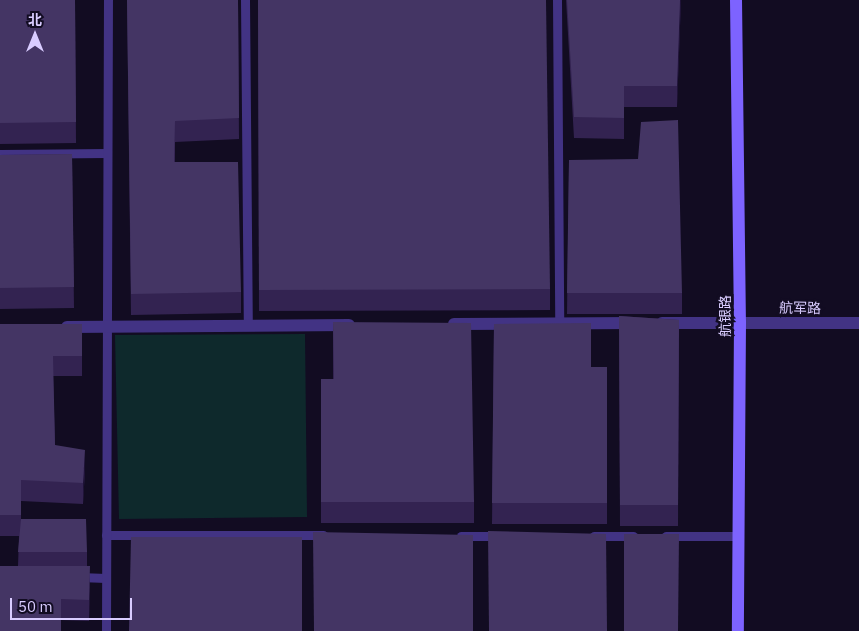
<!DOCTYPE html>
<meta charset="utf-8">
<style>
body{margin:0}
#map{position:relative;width:859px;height:631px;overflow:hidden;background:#120c22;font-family:"IBM Plex Sans","Noto Sans SC",sans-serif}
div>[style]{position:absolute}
.green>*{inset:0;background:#0e292c}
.service>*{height:9px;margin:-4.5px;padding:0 4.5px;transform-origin:4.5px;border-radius:4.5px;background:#423384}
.tertiary>*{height:12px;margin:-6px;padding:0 6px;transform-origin:6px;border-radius:6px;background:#423384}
.secondary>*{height:12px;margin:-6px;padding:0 6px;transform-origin:6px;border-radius:6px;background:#7d63ff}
.wall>*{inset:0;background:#332351}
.shaded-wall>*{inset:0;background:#1e1236}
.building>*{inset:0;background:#443564}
span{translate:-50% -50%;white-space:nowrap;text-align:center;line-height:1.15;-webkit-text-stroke:5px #120c22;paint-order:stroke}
.street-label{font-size:14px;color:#d9ccff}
.north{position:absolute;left:10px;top:10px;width:50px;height:50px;-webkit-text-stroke:4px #120c22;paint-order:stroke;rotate:0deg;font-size:14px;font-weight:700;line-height:20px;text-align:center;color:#d9ccff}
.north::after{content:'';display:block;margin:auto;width:18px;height:22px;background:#d9ccff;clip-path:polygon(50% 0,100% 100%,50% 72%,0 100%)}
.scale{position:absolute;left:10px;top:598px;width:122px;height:22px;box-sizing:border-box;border:2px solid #d9ccff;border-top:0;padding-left:6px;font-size:15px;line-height:18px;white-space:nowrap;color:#d9ccff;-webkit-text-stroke:4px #120c22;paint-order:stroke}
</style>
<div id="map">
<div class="green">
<div style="clip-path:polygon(305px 334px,307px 517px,119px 519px,115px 335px)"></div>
</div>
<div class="service">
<div style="left:245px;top:0;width:326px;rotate:89.5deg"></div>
<div style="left:557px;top:0;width:323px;rotate:89.6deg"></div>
<div style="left:0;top:154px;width:107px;rotate:-0.5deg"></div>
<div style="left:106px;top:535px;width:217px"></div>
<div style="left:461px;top:536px;width:37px"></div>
<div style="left:594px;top:536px;width:39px"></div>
<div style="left:666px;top:536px;width:72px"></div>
<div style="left:79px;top:577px;width:27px;rotate:2deg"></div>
<div style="left:106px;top:631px;width:631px;rotate:-89.82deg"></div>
</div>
<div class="tertiary">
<div style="left:662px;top:323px;width:197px"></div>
<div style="left:454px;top:324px;width:180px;rotate:-0.3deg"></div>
<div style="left:67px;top:327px;width:282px;rotate:-0.4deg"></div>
</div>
<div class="secondary">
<div style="left:736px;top:0;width:322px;rotate:89.3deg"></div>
<div style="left:740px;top:322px;width:309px;rotate:90.4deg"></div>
</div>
<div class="wall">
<div style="clip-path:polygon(0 0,75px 0,76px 143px,0 144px)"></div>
<div style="clip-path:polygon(127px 0,238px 0,239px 139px,175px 142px,175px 162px,241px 292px,241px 313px,131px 315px)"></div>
<div style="clip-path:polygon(258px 0,550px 289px,550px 310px,259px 311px)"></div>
<div style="clip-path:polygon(566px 0,681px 0,677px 107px,624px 107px,624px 139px,574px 138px)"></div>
<div style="clip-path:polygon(72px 154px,74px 308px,0 309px,0 155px)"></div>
<div style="clip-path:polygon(569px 160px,682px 293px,682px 314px,567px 314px)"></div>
<div style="clip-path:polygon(619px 316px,679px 320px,678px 526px,620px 526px)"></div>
<div style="clip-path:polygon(333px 322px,474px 502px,474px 523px,321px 523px,321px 379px,333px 379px)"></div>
<div style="clip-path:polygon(0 324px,82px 324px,82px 376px,53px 376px,55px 445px,85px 470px,83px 504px,21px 501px,21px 519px,87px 552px,87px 566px,90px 587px,89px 621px,61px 620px,18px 566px,19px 536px,0 536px)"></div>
<div style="clip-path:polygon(494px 324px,591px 367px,607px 367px,607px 524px,492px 524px)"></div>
</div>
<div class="shaded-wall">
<div style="clip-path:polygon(680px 0,681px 0,677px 107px,677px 86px)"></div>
<div style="clip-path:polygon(85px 450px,85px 470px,83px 504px,83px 483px)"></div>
<div style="clip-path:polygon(90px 566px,90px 587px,89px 621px,89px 600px)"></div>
</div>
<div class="building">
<div style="clip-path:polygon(0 0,75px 0,76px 122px,0 123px)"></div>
<div style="clip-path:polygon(127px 0,238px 0,239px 118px,175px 121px,174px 162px,238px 162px,241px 292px,131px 294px)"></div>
<div style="clip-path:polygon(258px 0,546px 0,550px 289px,259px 290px)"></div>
<div style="clip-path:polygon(567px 0,680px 0,677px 86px,624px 86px,624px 118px,574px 117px)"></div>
<div style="clip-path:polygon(678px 120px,682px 293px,567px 293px,569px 160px,638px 159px,641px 122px)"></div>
<div style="clip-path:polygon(72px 154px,74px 287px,0 288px,0 155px)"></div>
<div style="clip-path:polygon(619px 316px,679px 320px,678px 505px,620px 505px)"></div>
<div style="clip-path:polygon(333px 322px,471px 323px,474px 502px,321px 502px,321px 379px,334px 379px)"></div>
<div style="clip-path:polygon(591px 323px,591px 367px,607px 367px,607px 503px,492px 503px,494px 324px)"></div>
<div style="clip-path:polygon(0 324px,82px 324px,82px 356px,53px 356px,55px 445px,85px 450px,83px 483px,21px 480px,21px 515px,0 515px)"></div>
<div style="clip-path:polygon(21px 519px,86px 519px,87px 552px,18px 552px)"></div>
<div style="clip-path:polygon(488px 531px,606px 534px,607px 631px,489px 631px)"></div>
<div style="clip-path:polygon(313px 532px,473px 535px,473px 631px,314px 631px)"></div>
<div style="clip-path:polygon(624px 534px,679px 534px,678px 631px,624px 631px)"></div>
<div style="clip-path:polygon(131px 537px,302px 537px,302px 631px,129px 631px)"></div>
<div style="clip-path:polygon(0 566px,90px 566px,89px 600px,61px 599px,61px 631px,0 631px)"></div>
</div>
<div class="street-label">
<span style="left:800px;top:308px;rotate:1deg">航军路</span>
<span style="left:725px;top:316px;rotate:-90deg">航银路</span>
</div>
<div class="north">北</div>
<div class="scale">50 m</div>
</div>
